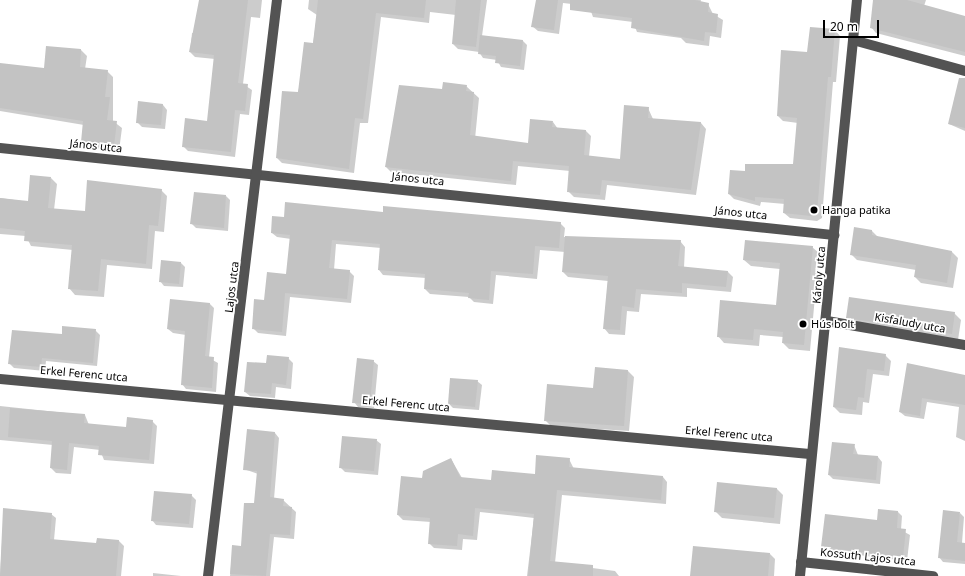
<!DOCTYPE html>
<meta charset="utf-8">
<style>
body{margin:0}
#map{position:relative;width:965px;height:576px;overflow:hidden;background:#fff;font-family:"Noto Sans",sans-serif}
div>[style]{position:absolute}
.shadow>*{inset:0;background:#0003}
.building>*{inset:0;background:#c3c3c3}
.minor>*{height:10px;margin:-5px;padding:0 5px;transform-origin:5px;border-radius:5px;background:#535353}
.dots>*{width:11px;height:11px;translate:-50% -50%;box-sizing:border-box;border:2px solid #fff;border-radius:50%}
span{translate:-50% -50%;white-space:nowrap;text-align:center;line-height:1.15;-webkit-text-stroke:3.5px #fff;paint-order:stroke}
.street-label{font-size:11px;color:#000}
.poi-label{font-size:11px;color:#000}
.left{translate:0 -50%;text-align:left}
.scale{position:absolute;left:823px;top:20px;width:56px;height:18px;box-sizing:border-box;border:2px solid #000;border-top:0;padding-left:5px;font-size:12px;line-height:14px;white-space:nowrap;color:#000;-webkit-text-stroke:3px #fff;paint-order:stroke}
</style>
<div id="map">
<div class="shadow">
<div style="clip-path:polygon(200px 0,262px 0,260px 18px,251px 17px,243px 84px,252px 90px,249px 115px,240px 114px,235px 157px,188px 151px,183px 146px,208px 122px,215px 59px,195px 57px,190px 52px,192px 33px,197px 33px)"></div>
<div style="clip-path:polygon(309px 0,487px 0,482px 36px,523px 41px,527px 45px,524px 70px,501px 67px,497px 60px,483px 58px,479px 52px,458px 49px,453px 44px,456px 15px,430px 12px,429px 23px,381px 17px,368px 123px,360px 123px,354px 173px,282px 163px,277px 158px,313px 44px,317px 15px,308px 9px)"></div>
<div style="clip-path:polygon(537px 0,701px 0,700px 3px,708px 4px,713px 14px,723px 20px,721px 38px,710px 36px,709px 46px,686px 43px,681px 38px,637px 32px,633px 22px,593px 17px,589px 6px,563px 3px,559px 34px,538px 31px,532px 26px)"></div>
<div style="clip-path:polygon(874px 0,926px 0,924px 6px,965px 25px,965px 56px,876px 33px,871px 27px)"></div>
<div style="clip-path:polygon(835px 30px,840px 36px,836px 82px,833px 82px,822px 218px,817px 221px,790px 218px,784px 213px,785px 204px,761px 202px,760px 206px,734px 199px,729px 194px,746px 172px,794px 165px,798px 123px,783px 121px,778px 116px,808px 53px)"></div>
<div style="clip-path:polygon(47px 47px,81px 50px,87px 56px,85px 69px,107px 71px,113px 77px,113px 121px,122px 128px,119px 151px,88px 147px,82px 142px,84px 125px,0 111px,0 64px,45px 69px)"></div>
<div style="clip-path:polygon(466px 86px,479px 98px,475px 139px,529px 144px,553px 122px,558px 129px,586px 131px,591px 136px,589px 157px,621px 160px,648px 108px,653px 119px,701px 123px,706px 129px,696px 195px,607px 185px,605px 200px,574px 197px,568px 191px,570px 171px,518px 166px,516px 185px,391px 172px,386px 167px,443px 91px)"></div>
<div style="clip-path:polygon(965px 95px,965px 131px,949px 124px)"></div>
<div style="clip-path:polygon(139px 103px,163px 105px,167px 110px,165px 129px,142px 127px,137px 122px)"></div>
<div style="clip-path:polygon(51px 178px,57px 184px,54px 210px,86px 212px,161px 190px,167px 196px,164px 232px,155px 231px,152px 269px,107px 265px,104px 297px,75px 295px,69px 288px,73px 250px,31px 246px,26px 236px,0 234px,0 198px,29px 202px)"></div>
<div style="clip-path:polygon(226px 196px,230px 200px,228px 231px,196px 228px,192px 224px)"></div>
<div style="clip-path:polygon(384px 213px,560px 223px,565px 228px,564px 237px,680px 241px,685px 247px,684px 268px,728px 272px,733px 277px,731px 292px,687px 288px,687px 297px,641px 294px,639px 312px,627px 311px,625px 335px,609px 334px,604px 328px,608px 281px,568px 277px,563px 272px,565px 252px,540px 250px,537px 279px,496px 275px,493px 304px,474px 302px,469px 297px,430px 294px,425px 289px,426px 278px,383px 275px,379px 270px,381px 248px,336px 244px,334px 270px,349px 271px,354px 276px,351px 303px,290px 297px,286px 336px,258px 333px,253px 328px,265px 301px,287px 275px,291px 239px,277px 237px,272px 233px,285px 218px)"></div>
<div style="clip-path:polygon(872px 231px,878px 237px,952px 252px,958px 258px,953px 288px,921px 283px,915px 277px,916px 270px,857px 260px,851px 254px)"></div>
<div style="clip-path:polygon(812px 247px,819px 253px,810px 351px,789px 349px,783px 343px,783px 337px,760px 335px,759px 346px,724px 343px,718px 336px,777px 306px,780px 269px,751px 266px,744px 260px)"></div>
<div style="clip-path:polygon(181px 263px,185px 267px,183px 287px,164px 286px,160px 281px)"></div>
<div style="clip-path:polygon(209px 303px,214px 308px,209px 358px,218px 363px,216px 392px,186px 389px,182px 384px,186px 335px,173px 333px,168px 329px)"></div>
<div style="clip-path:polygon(954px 313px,961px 320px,958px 340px,854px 324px,847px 317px)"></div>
<div style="clip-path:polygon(95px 330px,100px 335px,97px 366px,46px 361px,45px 371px,14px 368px,9px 363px,63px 335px)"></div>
<div style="clip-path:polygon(840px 348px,885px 355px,891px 361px,889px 376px,873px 374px,869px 403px,863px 402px,862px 415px,840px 413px,834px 407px)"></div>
<div style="clip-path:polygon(288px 358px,293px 363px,291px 389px,276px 387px,275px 398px,250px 396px,245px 392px,267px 365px)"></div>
<div style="clip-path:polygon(373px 361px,378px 365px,374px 408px,358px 407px,354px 402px)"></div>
<div style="clip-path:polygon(908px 364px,965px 376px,965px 441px,956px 437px,959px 407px,927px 402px,924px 419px,905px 416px,900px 412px)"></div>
<div style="clip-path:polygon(596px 368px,628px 371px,634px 377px,629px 431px,551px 426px,545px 420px,594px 389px)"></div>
<div style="clip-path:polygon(477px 381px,482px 385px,479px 410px,453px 408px,449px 404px)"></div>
<div style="clip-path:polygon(0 406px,85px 415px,89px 425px,127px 428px,152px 421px,157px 426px,154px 464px,104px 460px,100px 450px,74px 447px,71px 474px,56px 473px,51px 468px,53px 445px,0 440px)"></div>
<div style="clip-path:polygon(248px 431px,275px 433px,279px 438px,274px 499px,283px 500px,296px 512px,294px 539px,274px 537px,270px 576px,230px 576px,233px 546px,242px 547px,255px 504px,258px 474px,244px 469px)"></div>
<div style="clip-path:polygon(376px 440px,381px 444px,378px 475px,345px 472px,340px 467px)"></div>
<div style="clip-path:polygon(854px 445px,858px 455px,878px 457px,882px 462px,880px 484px,833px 479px,829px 475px)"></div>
<div style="clip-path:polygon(451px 459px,462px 478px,492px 481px,536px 475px,569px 459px,574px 469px,663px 477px,667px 482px,666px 504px,562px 495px,555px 563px,615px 571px,619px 576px,527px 576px,534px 518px,480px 512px,477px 540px,463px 539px,462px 550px,434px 548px,429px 543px,431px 522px,403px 520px,398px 515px,423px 479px)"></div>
<div style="clip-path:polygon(776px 488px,783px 495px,780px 524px,722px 518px,716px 512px)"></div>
<div style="clip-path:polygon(191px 495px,196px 500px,193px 528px,156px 525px,152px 520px)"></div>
<div style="clip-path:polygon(4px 509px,51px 514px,56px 518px,54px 540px,97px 544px,98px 539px,119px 541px,124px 546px,121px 576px,0 576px)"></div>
<div style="clip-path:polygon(879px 510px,898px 512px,902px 516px,901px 530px,910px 535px,907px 561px,826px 551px,822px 546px,878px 521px)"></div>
<div style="clip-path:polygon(960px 513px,964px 517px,962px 543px,965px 544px,965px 564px,943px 562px,939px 557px)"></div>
<div style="clip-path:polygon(770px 554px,775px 559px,774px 576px,691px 576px)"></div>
<div style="clip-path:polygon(153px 573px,181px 576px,182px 576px,153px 576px)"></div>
</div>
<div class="building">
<div style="clip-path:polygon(199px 0,248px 0,238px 83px,248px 84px,245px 111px,235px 110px,231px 152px,182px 147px,185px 118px,207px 121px,214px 55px,189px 52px)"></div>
<div style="clip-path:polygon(318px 0,426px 0,424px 18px,376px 13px,363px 119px,355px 118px,349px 169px,276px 158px,282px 91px,298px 92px,304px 42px,313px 43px)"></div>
<div style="clip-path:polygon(456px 0,481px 0,476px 47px,452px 44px)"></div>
<div style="clip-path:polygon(536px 0,558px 0,554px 30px,531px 27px)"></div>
<div style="clip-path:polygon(570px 0,695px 0,709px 3px,708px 12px,718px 14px,716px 33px,705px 32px,704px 41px,631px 28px,632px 18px,570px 10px)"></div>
<div style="clip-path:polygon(873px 0,907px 0,965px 16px,965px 52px,870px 28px)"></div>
<div style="clip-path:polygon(810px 27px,835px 29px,831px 77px,828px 77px,817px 213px,811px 216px,783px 213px,784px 199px,755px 197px,755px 201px,728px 194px,730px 170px,745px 171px,745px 164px,793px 164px,797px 118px,777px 116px,781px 50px,807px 52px)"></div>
<div style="clip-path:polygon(480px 35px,523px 40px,520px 66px,495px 63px,496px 56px,478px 54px)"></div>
<div style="clip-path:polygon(46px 46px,81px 49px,80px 67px,108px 70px,105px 97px,110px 97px,107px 120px,117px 121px,114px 146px,81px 142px,83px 121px,0 108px,0 63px,44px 68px)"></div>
<div style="clip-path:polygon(959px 78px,965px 78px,965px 128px,948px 124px)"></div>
<div style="clip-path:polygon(443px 82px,467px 85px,466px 91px,474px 92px,470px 135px,528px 143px,530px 119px,553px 121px,552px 127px,586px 130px,584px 155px,620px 159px,624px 105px,649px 107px,648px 118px,701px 122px,691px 190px,602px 180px,600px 195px,567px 192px,569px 166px,513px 161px,511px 181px,385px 167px,399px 85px,442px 89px)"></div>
<div style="clip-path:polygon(138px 101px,163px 104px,161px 125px,136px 123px)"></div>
<div style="clip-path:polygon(30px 175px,51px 177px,48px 208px,85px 211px,87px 180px,162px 189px,158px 226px,149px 225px,146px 264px,101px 259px,98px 291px,68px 289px,72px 245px,24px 241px,25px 231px,0 228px,0 198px,28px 201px)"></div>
<div style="clip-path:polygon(194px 192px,226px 195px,224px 228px,190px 224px)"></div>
<div style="clip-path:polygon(285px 202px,383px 212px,383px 206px,561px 222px,559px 248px,535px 246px,533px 274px,491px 271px,489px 300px,468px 298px,469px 293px,424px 289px,425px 274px,378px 270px,380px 244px,332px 240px,329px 268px,350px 270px,347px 299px,285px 293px,282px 332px,252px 329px,254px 299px,264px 300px,267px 272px,286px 274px,290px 235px,271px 233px,272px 216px,284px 217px)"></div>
<div style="clip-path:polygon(854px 227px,872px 230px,872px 235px,952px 251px,947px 283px,914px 277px,916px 265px,850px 255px)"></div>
<div style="clip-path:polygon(565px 236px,681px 240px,678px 266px,728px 271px,726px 287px,682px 283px,682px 293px,636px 289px,634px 308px,622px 306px,620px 330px,603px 329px,608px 276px,562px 272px)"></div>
<div style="clip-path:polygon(745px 240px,813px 246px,804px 345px,782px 343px,783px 332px,754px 329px,753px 340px,717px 337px,720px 300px,776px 305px,780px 263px,743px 260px)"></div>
<div style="clip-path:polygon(161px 260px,181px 262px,179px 284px,159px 282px)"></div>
<div style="clip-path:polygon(849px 297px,955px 312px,952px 334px,846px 318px)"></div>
<div style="clip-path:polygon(170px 299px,210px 303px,205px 356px,214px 357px,212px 388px,181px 385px,185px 331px,167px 329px)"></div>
<div style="clip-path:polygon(62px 326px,96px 329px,93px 363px,42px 358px,41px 367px,8px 364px,12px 330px,62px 334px)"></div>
<div style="clip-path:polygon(839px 347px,886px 354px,884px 371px,867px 369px,864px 398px,858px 397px,856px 410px,833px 407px)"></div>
<div style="clip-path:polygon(267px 355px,289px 357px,286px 385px,272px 383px,271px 394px,244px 392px,247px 362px,266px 363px)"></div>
<div style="clip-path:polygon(357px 358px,374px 360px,370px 404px,352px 403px)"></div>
<div style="clip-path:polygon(907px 363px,965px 375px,965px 405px,922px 398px,920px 416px,899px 412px)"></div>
<div style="clip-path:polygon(595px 367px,628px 370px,624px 426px,544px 421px,547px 384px,593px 388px)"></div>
<div style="clip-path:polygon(450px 378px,478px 380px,475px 407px,448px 404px)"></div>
<div style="clip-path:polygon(10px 408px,85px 414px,84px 423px,126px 427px,127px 417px,153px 420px,149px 460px,98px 455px,99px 446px,69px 443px,67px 470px,50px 468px,52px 441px,8px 437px)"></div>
<div style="clip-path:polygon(247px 429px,275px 432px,270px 497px,284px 499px,283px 506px,292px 507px,290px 535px,270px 534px,266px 576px,230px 574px,232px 545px,241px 546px,244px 503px,254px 503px,257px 471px,243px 470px)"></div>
<div style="clip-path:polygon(342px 436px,377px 439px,374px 471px,339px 468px)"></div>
<div style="clip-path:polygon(832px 442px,855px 444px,853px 454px,878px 456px,876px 480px,828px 475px)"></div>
<div style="clip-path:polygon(536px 455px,570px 458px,569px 467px,663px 476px,661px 500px,557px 490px,550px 561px,593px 565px,593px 576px,528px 576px,534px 514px,475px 508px,473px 536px,458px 534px,457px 546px,428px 544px,430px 518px,397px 515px,401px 476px,422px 478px,423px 471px,451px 458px,460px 477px,491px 480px,492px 470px,535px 474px)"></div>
<div style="clip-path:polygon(717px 482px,777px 488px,774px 518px,714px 512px)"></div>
<div style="clip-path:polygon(154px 491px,192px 494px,189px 524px,151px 521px)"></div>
<div style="clip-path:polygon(3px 508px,52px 513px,50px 539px,96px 543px,97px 538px,119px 540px,116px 576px,0 576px)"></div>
<div style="clip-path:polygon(878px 509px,898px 511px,897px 528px,906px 529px,903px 557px,821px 547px,825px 514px,877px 520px)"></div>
<div style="clip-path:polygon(943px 510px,960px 512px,957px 542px,965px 543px,965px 561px,938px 558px)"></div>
<div style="clip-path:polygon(693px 546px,770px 553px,768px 576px,690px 576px)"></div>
</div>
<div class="minor">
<div style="left:853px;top:40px;width:116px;rotate:15.5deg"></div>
<div style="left:0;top:148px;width:839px;rotate:5.96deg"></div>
<div style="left:827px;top:321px;width:140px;rotate:9.9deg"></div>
<div style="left:0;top:379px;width:813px;rotate:5.29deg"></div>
<div style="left:801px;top:562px;width:133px;rotate:6.1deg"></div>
<div style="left:208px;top:576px;width:580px;rotate:-83.17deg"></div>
<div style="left:800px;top:576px;width:579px;rotate:-84.35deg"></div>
</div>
<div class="dots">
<div style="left:814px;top:210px;background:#000"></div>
<div style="left:803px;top:324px;background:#000"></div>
</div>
<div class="street-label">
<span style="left:96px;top:146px;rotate:6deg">János utca</span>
<span style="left:418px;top:179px;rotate:6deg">János utca</span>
<span style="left:741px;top:213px;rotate:6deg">János utca</span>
<span style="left:819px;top:275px;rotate:-85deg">Károly utca</span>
<span style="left:232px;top:287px;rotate:-83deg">Lajos utca</span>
<span style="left:910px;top:323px;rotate:10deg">Kisfaludy utca</span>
<span style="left:84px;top:374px;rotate:5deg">Erkel Ferenc utca</span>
<span style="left:406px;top:404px;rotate:5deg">Erkel Ferenc utca</span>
<span style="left:729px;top:434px;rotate:5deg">Erkel Ferenc utca</span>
<span style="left:868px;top:557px;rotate:6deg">Kossuth Lajos utca</span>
</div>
<div class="poi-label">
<span class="left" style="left:822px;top:210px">Hanga patika</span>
<span class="left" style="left:811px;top:324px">Hús bolt</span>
</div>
<div class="scale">20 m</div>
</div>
